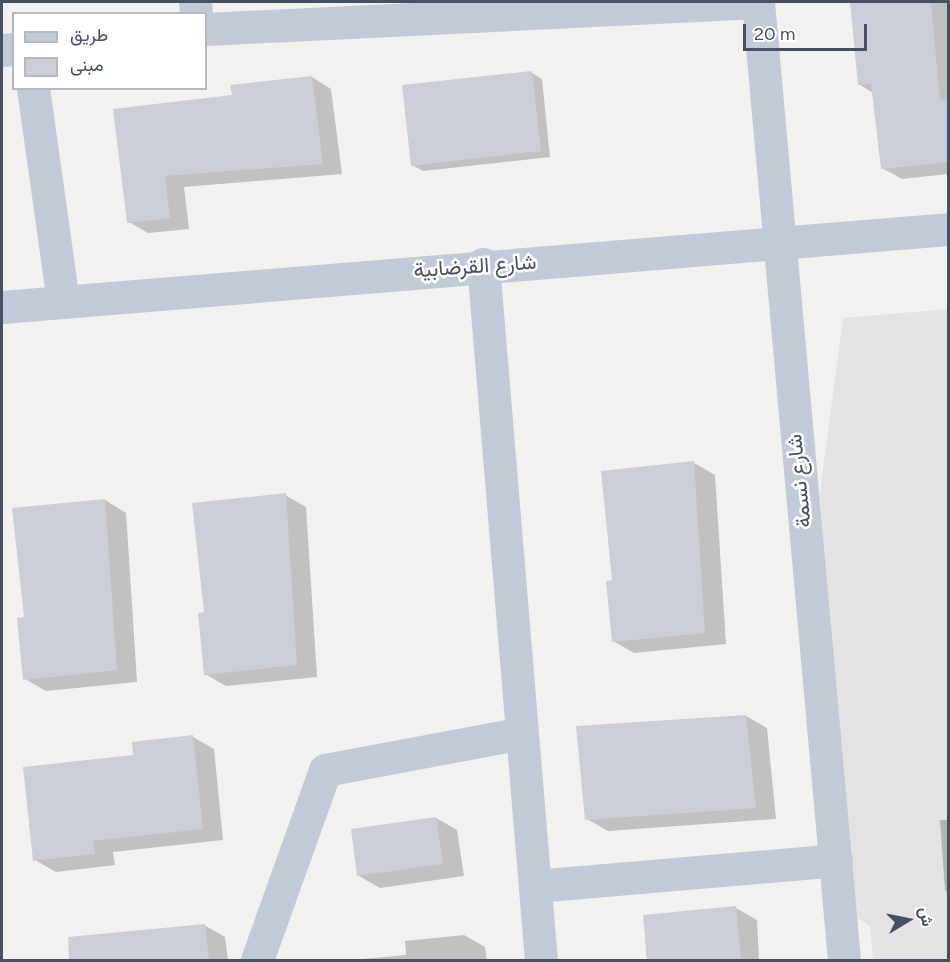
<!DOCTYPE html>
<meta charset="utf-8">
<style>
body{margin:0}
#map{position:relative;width:950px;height:962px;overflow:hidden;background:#f3f1f0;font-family:Figtree,Vazirmatn,sans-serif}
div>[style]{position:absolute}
.education>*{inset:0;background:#e4e2e2}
.shadow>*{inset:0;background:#0003}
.building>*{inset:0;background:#ccced7}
.street>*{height:33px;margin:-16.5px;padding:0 16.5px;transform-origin:16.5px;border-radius:16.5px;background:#c3cad7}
span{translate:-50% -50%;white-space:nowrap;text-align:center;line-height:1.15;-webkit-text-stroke:5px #fff;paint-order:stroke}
.street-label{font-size:21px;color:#465060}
.frame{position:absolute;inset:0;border:3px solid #465060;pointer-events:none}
.legend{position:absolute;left:12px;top:12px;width:195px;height:78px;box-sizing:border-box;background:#fff;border:2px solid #b5b9bf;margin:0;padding:8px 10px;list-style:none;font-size:18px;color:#465060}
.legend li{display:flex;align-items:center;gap:12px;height:30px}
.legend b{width:30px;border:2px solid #b5b9bf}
.north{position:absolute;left:878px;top:890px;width:60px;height:60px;-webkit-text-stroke:4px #fff;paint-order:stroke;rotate:80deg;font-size:16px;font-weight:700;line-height:24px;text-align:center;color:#465060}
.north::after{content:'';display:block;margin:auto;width:21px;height:27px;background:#465060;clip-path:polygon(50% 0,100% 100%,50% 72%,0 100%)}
.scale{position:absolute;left:743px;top:24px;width:124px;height:27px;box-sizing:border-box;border:3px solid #465060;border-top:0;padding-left:8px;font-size:18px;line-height:21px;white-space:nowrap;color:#465060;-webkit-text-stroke:4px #fff;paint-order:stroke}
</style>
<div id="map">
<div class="education">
<div style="clip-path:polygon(948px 309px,948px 960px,873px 960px,870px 926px,849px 912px,820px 492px,843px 318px)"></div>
</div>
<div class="shadow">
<div style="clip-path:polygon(851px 2px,948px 2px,948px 174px,902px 179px,882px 168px,873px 93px,859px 84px)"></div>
<div style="clip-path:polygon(532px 73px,542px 79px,550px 157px,423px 171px,412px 165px)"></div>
<div style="clip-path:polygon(312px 77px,331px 89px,342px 174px,184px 187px,189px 229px,148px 233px,129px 222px,115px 110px,233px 96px)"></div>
<div style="clip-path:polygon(694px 463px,715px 475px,726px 644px,634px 653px,613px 641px)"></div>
<div style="clip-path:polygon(285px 495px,306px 507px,317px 677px,226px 686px,205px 674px,206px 614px)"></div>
<div style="clip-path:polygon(105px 500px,126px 513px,137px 682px,46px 691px,25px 679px,25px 619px)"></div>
<div style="clip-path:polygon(746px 716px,767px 728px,776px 819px,608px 831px,587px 819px)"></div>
<div style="clip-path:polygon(193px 737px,214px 749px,223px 840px,113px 852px,115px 865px,56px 872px,35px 860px,135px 756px)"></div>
<div style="clip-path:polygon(436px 818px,457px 830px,464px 876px,380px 888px,359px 876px)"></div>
<div style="clip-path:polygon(940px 820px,948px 820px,948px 892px,945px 891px)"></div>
<div style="clip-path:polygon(736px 908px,757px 920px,759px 960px,647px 960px,644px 917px)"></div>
<div style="clip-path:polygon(204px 925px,225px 937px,228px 960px,112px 960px,109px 934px)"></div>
<div style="clip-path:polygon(464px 935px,485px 947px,487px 960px,352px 960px,406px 955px,405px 941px)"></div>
</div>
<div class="building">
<div style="clip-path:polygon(850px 2px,931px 2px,940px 100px,948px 99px,948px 162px,881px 169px,871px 84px,858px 85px)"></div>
<div style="clip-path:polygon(532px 71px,541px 151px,411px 166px,402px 85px)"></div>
<div style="clip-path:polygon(312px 76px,323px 164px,165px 176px,170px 218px,127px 223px,113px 109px,232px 95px,230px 85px)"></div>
<div style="clip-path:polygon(694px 461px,705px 633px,612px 642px,606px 581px,612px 580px,601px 471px)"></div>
<div style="clip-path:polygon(286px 493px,297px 665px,204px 675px,198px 613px,204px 612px,192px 503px)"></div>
<div style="clip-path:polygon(105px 499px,117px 670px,23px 680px,17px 618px,24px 617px,12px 508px)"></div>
<div style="clip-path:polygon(746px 715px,756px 808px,585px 820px,576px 726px)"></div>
<div style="clip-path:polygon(193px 735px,203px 829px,93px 841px,95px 854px,33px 861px,23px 767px,133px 755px,132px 742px)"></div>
<div style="clip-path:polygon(436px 817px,443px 864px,357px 876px,351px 829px)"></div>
<div style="clip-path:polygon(736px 906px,741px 960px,647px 960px,643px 915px)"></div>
<div style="clip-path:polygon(205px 924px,209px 960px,69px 960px,68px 937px)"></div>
</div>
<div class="street">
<div style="left:195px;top:2px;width:12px;rotate:85deg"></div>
<div style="left:758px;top:2px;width:962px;rotate:84.87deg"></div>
<div style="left:206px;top:29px;width:553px;rotate:-2.8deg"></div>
<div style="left:2px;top:50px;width:12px;rotate:-5deg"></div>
<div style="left:33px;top:88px;width:215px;rotate:82deg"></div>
<div style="left:483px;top:264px;width:698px;rotate:85.24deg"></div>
<div style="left:2px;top:307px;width:949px;rotate:-4.71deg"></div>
<div style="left:535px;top:886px;width:302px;rotate:-4.9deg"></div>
<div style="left:257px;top:960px;width:202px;rotate:-70.3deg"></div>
<div style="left:325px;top:770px;width:200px;rotate:-10.6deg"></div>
</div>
<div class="street-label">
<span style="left:475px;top:266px;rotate:-4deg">شارع القرضابية</span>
<span style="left:799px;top:481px;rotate:-96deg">شارع نسمة</span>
</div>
<div class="frame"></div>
<ul class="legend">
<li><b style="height:8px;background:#c3cad7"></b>طريق</li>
<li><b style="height:16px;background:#ccced7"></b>مبنى</li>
</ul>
<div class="north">ش</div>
<div class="scale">20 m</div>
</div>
